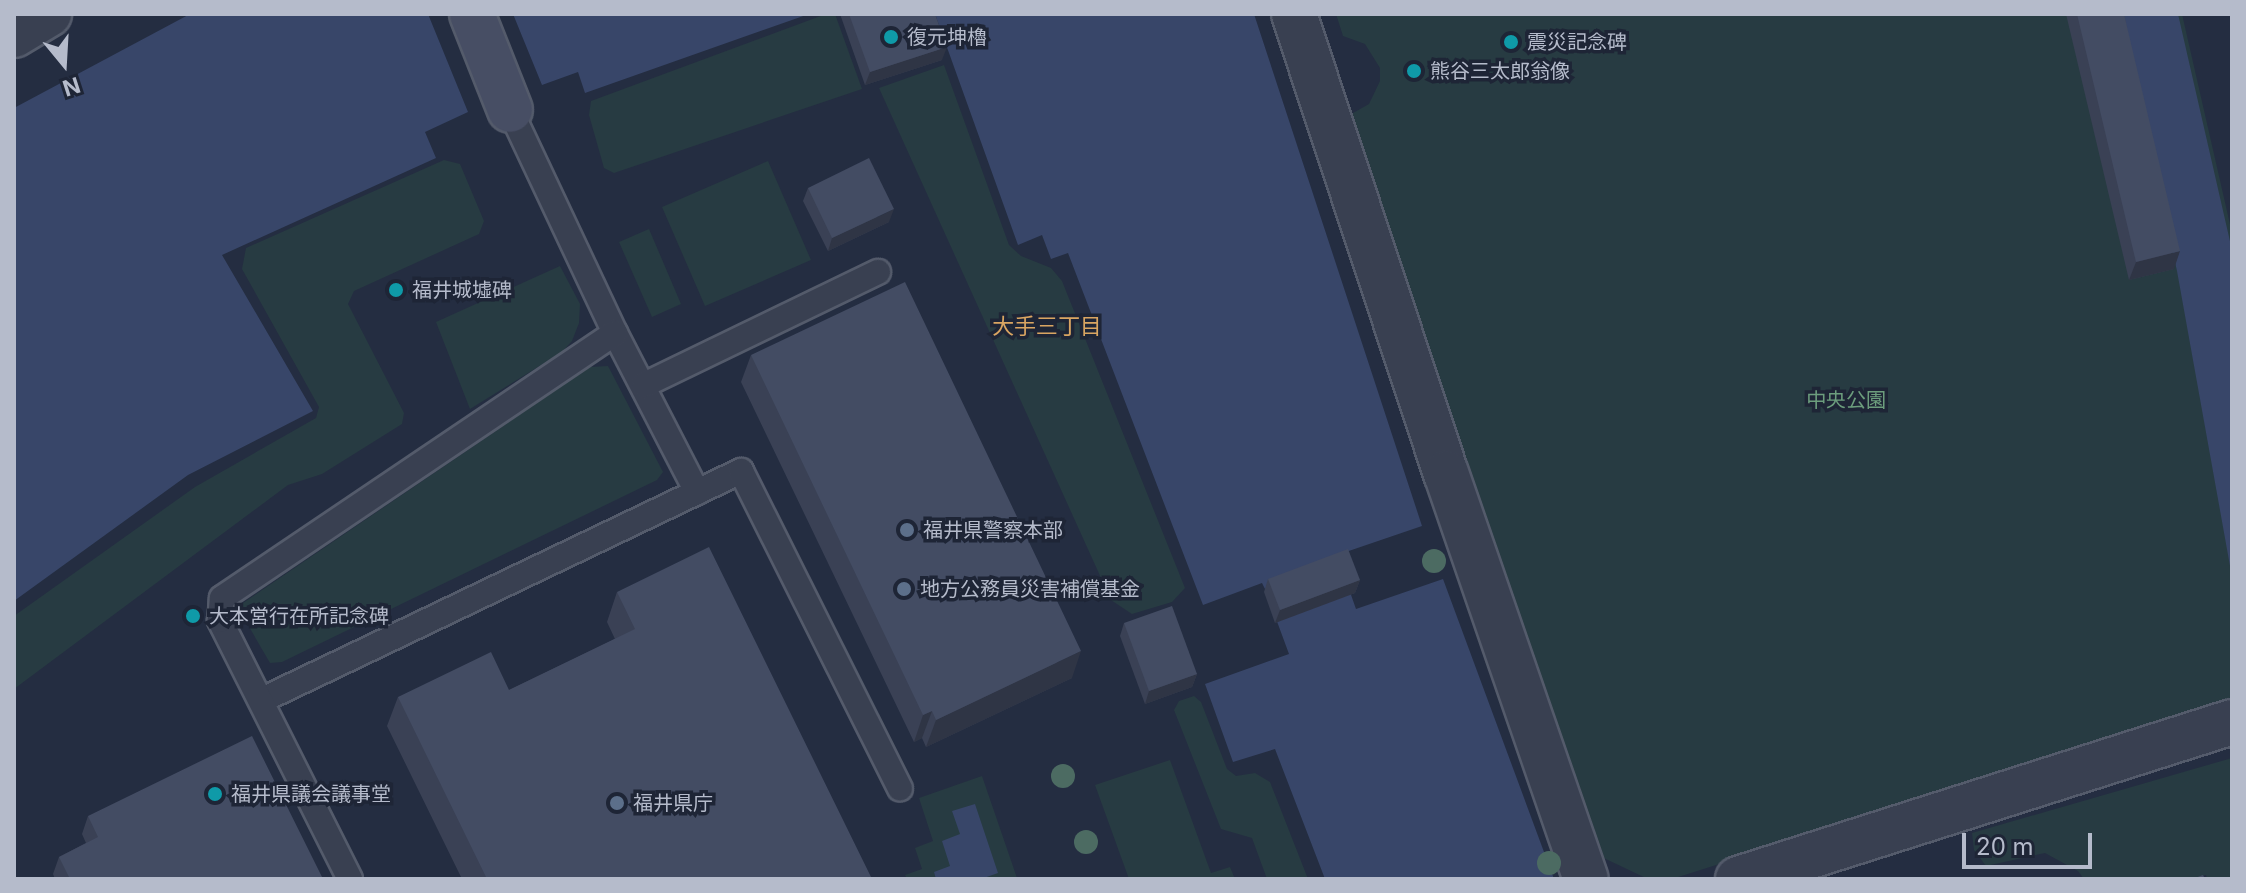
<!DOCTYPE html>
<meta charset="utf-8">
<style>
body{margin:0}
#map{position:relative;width:2246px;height:893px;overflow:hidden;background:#242d41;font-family:Inter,"Noto Sans JP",sans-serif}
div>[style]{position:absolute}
.green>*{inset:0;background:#273b42}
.water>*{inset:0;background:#384669}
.roads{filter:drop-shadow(2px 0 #545b6b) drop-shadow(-2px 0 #545b6b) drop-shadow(0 2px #545b6b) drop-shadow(0 -2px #545b6b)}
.service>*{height:24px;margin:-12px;padding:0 12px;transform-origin:12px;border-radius:12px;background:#394051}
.minor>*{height:44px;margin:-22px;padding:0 22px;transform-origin:22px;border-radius:22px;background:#394051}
.secondary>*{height:44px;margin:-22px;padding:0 22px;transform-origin:22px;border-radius:22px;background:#474e64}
.trees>*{width:24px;height:24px;margin:-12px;border-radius:50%;background:#4c6b62}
.wall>*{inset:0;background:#3a4155}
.shaded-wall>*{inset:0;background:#2f3545}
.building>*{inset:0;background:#434c63}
.dots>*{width:22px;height:22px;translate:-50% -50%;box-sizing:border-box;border:4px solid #1e2536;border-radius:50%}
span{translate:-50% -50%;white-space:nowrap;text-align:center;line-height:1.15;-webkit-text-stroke:7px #1e2536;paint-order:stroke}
.poi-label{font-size:20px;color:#b5bbcb}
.left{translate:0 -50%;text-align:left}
.park-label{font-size:20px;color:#6c9d7d}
.neighbourhood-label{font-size:22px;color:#d9a562}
.frame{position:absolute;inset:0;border:16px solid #b5bbcb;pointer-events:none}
.north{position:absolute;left:24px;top:24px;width:80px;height:80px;-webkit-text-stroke:6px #1e2536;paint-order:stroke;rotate:162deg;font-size:22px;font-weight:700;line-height:32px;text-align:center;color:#b5bbcb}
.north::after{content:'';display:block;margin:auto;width:28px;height:36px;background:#b5bbcb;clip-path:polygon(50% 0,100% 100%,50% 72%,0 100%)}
.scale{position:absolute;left:1962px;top:833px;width:130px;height:36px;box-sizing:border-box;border:4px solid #b5bbcb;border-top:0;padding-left:10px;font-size:24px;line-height:28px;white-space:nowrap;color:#b5bbcb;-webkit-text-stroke:6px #1e2536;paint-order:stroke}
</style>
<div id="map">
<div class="green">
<div style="clip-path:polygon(826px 14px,835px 14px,862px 89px,614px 173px,604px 168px,589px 115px,591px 101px)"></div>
<div style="clip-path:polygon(1336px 14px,2182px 14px,2232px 233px,2232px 701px,1672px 879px,1648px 879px,1589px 851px,1346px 117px,1369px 104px,1380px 81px,1380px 68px,1365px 44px,1343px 36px)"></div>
<div style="clip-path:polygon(944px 65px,1009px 245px,1021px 256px,1051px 268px,1062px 281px,1185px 588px,1172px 602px,1132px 614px,1111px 600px,879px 88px)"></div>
<div style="clip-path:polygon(444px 160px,460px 164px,484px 221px,479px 234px,354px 291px,348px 304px,404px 413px,402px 424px,322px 474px,288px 485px,14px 689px,14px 616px,195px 487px,316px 418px,319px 407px,242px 269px,246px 248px)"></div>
<div style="clip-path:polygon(768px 161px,811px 260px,705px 306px,662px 207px)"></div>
<div style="clip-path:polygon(649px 229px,681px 304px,652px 317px,619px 242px)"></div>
<div style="clip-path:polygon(560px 266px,580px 304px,579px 323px,572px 341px,562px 352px,470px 409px,436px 322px)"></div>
<div style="clip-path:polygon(608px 366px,663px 472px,657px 480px,282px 662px,270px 663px,241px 613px,243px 603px,590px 367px)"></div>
<div style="clip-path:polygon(1194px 696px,1201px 702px,1227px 769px,1236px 776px,1255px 773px,1270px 782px,1308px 879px,1267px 879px,1252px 838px,1221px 829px,1174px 710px,1179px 701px)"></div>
<div style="clip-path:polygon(2232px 758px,2232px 879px,2207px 879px,2206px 875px,2189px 879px,2084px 879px,2078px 871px,2045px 853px,1986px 866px,1974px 850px,1972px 833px)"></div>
<div style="clip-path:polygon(1170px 760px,1211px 873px,1230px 867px,1235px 879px,1129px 879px,1095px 785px)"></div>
<div style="clip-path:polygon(982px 776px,1017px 878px,907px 879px,905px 875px,922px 869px,915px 848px,933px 841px,919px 798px)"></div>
</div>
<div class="water">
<div style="clip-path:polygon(190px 14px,428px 14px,468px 112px,425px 132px,436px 158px,222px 255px,313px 411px,188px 475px,14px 601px,14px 108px)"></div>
<div style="clip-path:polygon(513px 14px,809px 14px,585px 93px,578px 72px,542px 85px)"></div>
<div style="clip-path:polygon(935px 14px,1254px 14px,1422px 526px,1337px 555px,1356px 609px,1443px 579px,1554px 879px,1325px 879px,1275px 749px,1233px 762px,1205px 684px,1289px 654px,1265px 589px,1262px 583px,1203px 605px,1068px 253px,1051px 259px,1042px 235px,1018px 245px)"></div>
<div style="clip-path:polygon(2121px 14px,2178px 14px,2232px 250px,2232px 577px,2177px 271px)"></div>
<div style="clip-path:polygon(975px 804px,998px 873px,981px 879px,936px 879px,934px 872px,950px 866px,942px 841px,960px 834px,952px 811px)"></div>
</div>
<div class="roads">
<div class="service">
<div style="left:510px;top:110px;width:246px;rotate:64.8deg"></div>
<div style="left:615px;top:333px;width:179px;rotate:62.7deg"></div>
<div style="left:644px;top:385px;width:260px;rotate:-25.8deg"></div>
<div style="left:262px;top:700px;width:531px;rotate:-25.55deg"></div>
<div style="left:741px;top:471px;width:355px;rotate:63.4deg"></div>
<div style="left:350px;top:879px;width:290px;rotate:-116.7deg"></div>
<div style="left:220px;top:620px;width:22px;rotate:-85deg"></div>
<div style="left:222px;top:598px;width:474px;rotate:-34deg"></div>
</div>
<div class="minor">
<div style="left:1294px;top:14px;width:484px;rotate:71.7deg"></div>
<div style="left:1446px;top:473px;width:429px;rotate:71deg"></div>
<div style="left:14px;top:35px;width:41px;rotate:-31deg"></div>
<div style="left:1738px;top:879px;width:518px;rotate:-17.63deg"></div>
</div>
<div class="secondary">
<div style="left:472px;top:14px;width:103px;rotate:68.4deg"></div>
</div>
</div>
<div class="trees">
<div style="left:1434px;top:561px"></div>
<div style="left:1063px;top:776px"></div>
<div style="left:1086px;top:842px"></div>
<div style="left:1549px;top:863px"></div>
</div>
<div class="wall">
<div style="clip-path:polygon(840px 14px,935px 14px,942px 60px,865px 85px)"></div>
<div style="clip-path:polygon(2066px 14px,2124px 14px,2174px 269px,2129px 280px)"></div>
<div style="clip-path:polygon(808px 188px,889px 222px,828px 251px,803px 201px)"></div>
<div style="clip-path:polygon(751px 355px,1072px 678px,926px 747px,922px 738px,914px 742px,741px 382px)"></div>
<div style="clip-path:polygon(1268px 579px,1360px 580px,1355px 593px,1275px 623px,1264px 592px)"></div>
<div style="clip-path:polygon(617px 592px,872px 879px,462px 879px,387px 726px,398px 697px,509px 690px,615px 639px,607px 622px)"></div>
<div style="clip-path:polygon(1124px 623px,1197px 674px,1192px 687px,1145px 704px,1120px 636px)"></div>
<div style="clip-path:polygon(88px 816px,323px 879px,55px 879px,53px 874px,59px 857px,86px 843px,82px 834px)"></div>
</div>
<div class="shaded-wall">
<div style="clip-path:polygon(947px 47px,942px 60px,865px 85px,870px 72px)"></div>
<div style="clip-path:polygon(894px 209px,889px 222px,828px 251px,832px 238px)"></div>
<div style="clip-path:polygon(2180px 251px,2174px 269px,2129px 280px,2136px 262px)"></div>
<div style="clip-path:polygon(1360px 580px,1355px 593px,1275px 623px,1280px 610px)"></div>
<div style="clip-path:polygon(1081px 651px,1072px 678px,926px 747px,936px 720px)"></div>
<div style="clip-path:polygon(1197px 674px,1192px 687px,1145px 704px,1149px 691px)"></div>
<div style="clip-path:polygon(932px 711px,922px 738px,914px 742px,923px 715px)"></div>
</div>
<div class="building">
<div style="clip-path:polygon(849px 14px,935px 14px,947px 47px,870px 72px)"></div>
<div style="clip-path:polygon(2077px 14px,2124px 14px,2180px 251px,2136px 262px)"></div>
<div style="clip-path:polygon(869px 158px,894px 209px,832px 238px,808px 188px)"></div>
<div style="clip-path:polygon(905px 282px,1081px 651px,936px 720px,932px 711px,923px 715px,751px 355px)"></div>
<div style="clip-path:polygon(709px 547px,872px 879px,487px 879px,398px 697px,491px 652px,509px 690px,635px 629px,617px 592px)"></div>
<div style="clip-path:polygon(1348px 549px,1360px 580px,1280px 610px,1268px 579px)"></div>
<div style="clip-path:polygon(1172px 606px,1197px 674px,1149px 691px,1124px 623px)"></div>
<div style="clip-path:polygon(252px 736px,323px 879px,70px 879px,59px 857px,98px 837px,88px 816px)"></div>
<div style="clip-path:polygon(2203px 875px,2205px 879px,2192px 879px)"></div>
</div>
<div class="dots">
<div style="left:891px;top:37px;background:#0f9aa8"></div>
<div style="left:1511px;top:42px;background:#0f9aa8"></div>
<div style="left:1414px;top:71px;background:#0f9aa8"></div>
<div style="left:396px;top:290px;background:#0f9aa8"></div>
<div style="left:907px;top:530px;background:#5c6f8a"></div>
<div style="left:904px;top:589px;background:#5c6f8a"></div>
<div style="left:193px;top:616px;background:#0f9aa8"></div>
<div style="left:215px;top:794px;background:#0f9aa8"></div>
<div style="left:617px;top:803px;background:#5c6f8a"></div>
</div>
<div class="poi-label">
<span class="left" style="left:907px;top:37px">復元坤櫓</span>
<span class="left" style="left:1527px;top:42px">震災記念碑</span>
<span class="left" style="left:1430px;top:71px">熊谷三太郎翁像</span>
<span class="left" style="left:412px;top:290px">福井城墟碑</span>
<span class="left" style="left:923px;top:530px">福井県警察本部</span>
<span class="left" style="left:920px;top:589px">地方公務員災害補償基金</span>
<span class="left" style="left:209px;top:616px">大本営行在所記念碑</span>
<span class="left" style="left:231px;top:794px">福井県議会議事堂</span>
<span class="left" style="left:633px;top:803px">福井県庁</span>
</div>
<div class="park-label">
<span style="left:1846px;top:400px">中央公園</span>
</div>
<div class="neighbourhood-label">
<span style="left:1047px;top:327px">大手三丁目</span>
</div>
<div class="frame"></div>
<div class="north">N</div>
<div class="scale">20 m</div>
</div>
